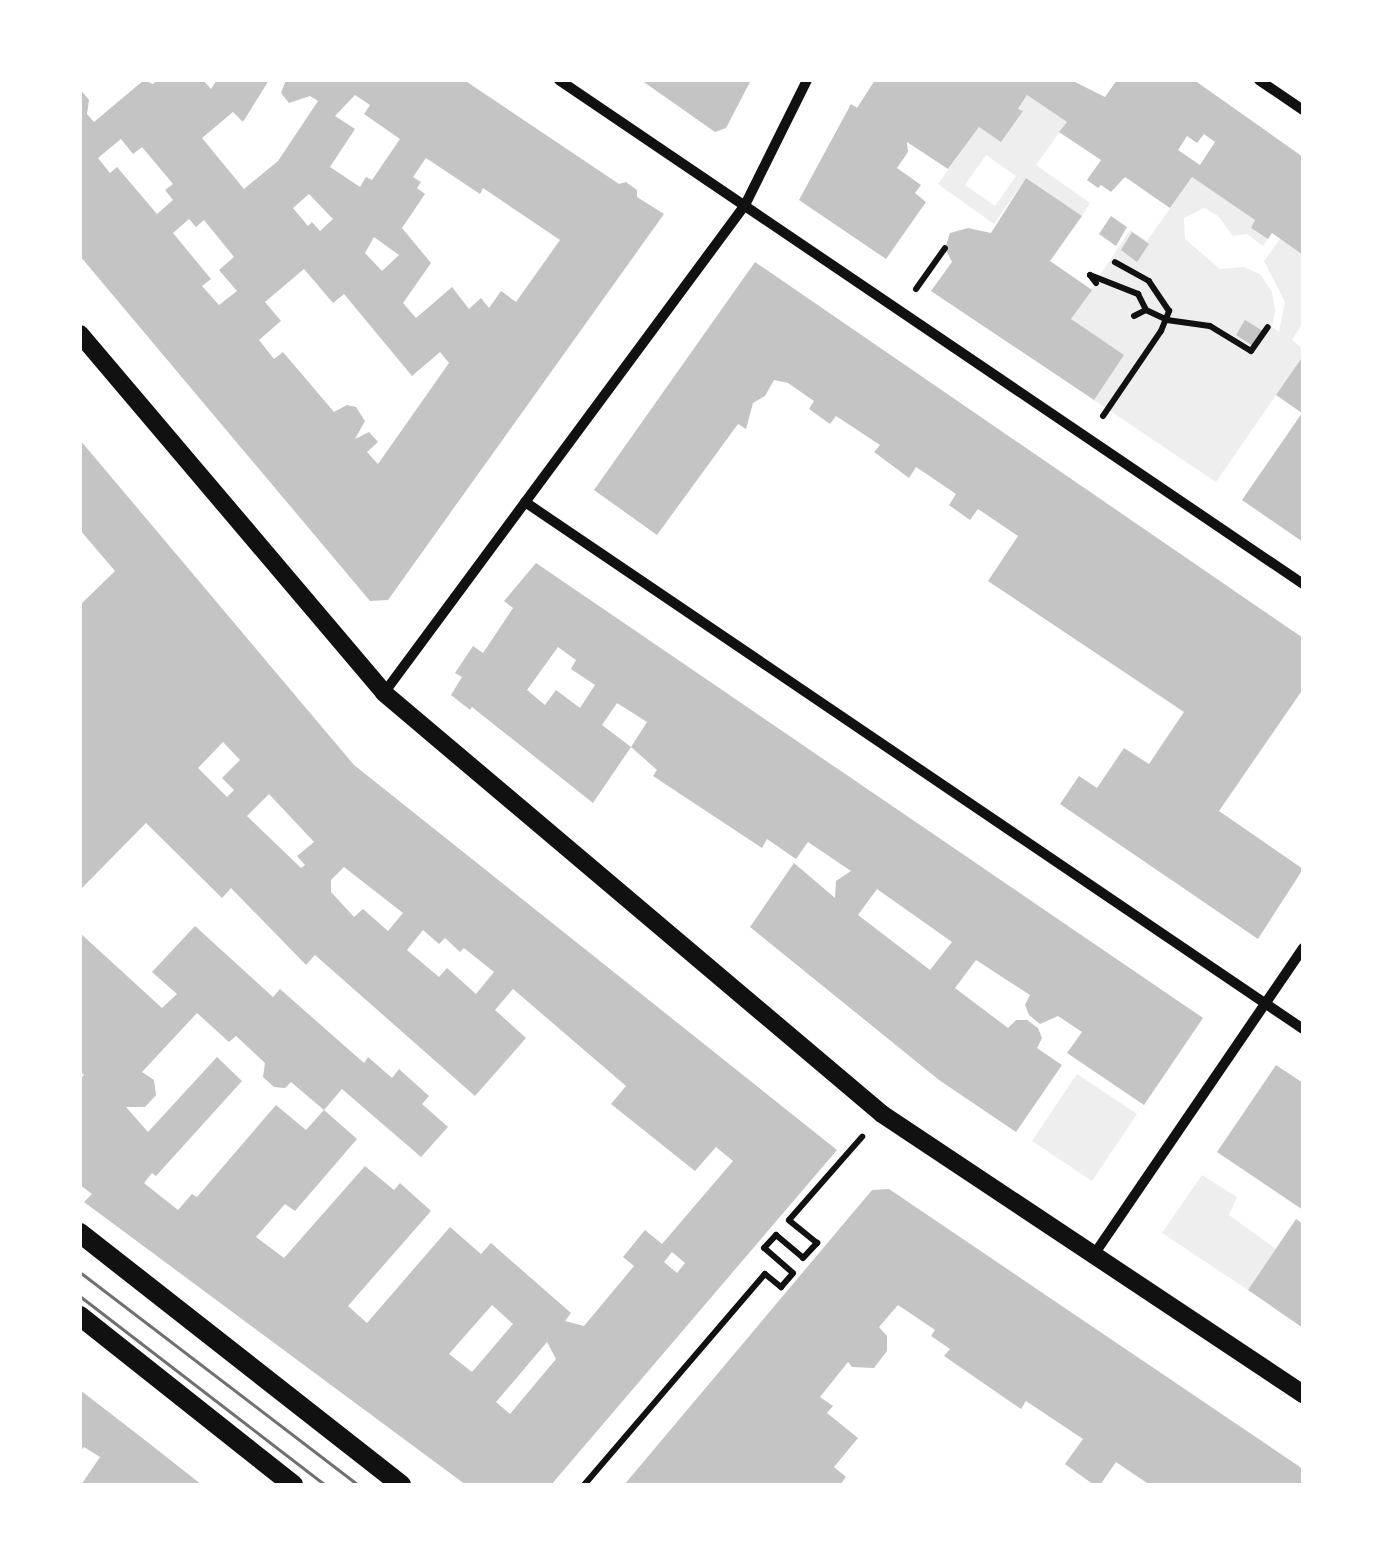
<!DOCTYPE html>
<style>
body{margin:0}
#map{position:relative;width:1383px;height:1565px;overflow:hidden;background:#fff;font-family:Commissioner,sans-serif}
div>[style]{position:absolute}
.green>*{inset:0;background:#eee}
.building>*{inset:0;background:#c4c4c4}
.path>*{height:6px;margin:-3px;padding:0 3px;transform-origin:3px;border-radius:3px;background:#111}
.minor>*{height:10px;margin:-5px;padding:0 5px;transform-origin:5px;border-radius:5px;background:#111}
.tertiary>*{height:18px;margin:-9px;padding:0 9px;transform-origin:9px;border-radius:9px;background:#111}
.secondary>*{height:20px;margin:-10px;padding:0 10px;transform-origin:10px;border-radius:10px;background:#111}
.tram>*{height:2.5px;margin:-1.25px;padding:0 1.25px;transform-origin:1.25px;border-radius:1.25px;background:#707070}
span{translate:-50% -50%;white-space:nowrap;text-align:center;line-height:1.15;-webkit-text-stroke:10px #fff;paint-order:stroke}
.frame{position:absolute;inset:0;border:82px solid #fff;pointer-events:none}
</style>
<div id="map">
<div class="green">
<div style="clip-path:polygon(evenodd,1027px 95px,1067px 122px,1036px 165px,1090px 203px,1082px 216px,1026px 178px,994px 224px,938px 184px,979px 127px,1001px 141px,1027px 95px,986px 155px,1016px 176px,995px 206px,965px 185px,986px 155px)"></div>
<div style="clip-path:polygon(1192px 177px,1255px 220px,1251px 228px,1268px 239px,1263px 246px,1247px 234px,1233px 236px,1218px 216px,1204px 208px,1184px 218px,1185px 239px,1220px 269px,1244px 267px,1260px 274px,1272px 292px,1275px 311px,1272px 327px,1279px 332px,1285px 302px,1264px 261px,1280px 239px,1303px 255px,1303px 323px,1292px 340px,1303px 349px,1303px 356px,1216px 482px,1094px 400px,1071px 319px,1130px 230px,1147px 241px)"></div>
<div style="clip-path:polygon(1077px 1074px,1137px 1114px,1092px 1181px,1032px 1141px)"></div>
<div style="clip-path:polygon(1202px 1175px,1237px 1197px,1229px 1215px,1276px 1249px,1248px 1290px,1162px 1233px)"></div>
</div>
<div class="building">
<div style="clip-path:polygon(evenodd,144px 80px,153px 84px,158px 80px,203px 80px,211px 89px,217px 80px,269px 80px,243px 122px,233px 112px,202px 138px,244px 189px,278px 161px,318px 101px,310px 96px,289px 103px,281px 93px,286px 80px,464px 80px,619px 184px,626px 182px,637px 190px,637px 197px,664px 214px,388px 600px,370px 601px,80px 256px,80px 89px,89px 100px,87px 114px,94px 122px,144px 80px,355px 95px,370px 105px,364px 114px,400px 139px,372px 180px,366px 177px,360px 187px,330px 167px,355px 129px,335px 116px,355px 95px,144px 80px,121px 139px,133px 154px,142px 147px,173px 184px,165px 190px,173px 200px,157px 214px,117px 167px,110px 173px,98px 158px,121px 139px,144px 80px,426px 158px,480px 194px,483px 188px,560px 240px,516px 302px,501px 291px,489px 308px,481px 298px,469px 309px,452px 287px,416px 318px,403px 303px,431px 263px,402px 228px,425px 194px,417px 188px,421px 182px,413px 177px,426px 158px,144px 80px,309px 194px,333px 219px,320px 231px,312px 222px,308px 226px,293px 208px,309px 194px,144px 80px,189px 219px,196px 227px,204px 220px,234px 257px,219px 270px,237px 291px,219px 305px,202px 286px,211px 279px,173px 233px,189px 219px,144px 80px,374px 237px,399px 255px,382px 271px,365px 253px,374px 237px,144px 80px,304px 269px,333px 303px,344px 294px,412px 376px,440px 352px,449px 363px,378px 464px,367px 452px,378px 442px,369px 432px,355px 439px,365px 421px,356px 407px,347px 405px,334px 412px,283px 352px,274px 359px,259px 340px,281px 321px,265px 302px,304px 269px)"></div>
<div style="clip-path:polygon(641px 80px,751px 80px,726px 128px,715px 132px)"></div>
<div style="clip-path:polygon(evenodd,875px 80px,1071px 80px,1105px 97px,1117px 80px,1194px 80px,1303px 157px,1303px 255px,1272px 233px,1268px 239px,1251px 228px,1255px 220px,1192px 177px,1170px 208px,1125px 177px,1111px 192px,1101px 185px,1098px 188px,1087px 180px,1101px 160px,1059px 132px,1067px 122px,1027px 95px,1018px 109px,1023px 111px,1001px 142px,979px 127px,948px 169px,907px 142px,908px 152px,897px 168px,921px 185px,915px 193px,926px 202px,886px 259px,799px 200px,851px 104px,857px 108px,875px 80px,1204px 134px,1215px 142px,1200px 165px,1178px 150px,1187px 136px,1197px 143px,1204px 134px)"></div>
<div style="clip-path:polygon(1026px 178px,1082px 216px,1050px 261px,1092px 290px,1071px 319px,1124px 355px,1094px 400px,931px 291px,952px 262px,945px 248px,950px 233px,968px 228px,991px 233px)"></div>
<div style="clip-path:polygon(1111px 216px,1127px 227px,1116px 246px,1099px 234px)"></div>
<div style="clip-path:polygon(1132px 232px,1149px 244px,1137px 262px,1121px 250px)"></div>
<div style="clip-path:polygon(755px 262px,1303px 638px,1303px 689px,1219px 811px,1303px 869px,1258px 939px,1060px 804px,1079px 776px,1097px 788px,1124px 748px,1149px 764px,1184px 712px,988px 581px,1018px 536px,978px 509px,970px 520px,949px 505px,956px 494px,916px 467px,909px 478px,874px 452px,880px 445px,836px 416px,830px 424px,809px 409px,814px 401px,788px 383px,774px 380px,765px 396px,753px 403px,746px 429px,738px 424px,657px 535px,594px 490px)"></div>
<div style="clip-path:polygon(1245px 320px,1263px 331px,1253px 346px,1236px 335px)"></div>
<div style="clip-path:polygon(1303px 356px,1303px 542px,1242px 500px,1302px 413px,1276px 395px)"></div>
<div style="clip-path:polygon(evenodd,80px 440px,354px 765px,837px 1150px,551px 1485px,466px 1485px,84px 1202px,92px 1194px,80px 1185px,80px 1079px,84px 1075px,80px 1071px,80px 933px,162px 1008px,177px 994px,152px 972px,195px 926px,273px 997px,280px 989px,364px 1063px,368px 1057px,392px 1078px,399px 1069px,429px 1096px,422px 1104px,448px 1127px,421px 1157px,342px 1089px,324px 1110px,291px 1082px,285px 1088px,274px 1087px,263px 1077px,265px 1063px,236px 1036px,229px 1042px,197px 1013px,142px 1072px,154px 1080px,156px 1095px,145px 1107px,126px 1107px,148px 1132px,217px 1057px,242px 1081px,156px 1176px,152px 1173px,144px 1183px,178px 1210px,192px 1194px,197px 1197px,276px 1105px,306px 1130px,324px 1110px,357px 1139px,295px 1211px,285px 1204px,256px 1237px,284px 1258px,365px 1166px,394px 1190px,400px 1183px,431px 1211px,348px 1306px,367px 1323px,450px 1227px,481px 1254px,491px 1243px,571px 1313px,565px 1321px,584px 1326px,634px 1266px,623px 1257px,645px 1230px,662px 1244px,733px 1161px,716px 1147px,695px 1171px,611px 1104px,626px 1086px,513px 989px,495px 1010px,526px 1038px,475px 1096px,315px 955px,306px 965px,231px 888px,222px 898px,146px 823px,80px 890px,80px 605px,115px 571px,80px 530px,80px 440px,223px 742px,240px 760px,222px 778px,234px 790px,227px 797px,198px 768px,223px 742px,80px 440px,269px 794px,314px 842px,297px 856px,305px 865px,301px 868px,247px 816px,269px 794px,80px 440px,344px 867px,403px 913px,388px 931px,363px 909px,354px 917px,331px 892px,331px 880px,344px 867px,80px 440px,423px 930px,439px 944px,445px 938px,460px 952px,464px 948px,494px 972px,476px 994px,447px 968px,439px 977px,407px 950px,423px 930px,80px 440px,672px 1252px,685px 1263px,677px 1273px,664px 1262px,672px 1252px,80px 440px,492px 1305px,513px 1324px,472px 1372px,449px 1354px,492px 1305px,80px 440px,547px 1342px,556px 1359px,510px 1414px,496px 1402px,547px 1342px)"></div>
<div style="clip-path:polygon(evenodd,536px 563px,1203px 1018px,1144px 1105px,1067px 1053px,1082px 1032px,1058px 1016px,1040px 1024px,1029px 1015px,1025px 1005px,1030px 995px,976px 960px,955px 988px,1008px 1028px,1016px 1020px,1027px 1020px,1038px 1028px,1042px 1038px,1037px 1048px,1062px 1065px,1016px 1132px,939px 1080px,750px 927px,794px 863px,835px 898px,836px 881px,851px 871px,808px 842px,796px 859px,767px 839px,762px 848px,653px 776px,657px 770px,631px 747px,647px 722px,617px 703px,602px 725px,631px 747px,593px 803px,472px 707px,470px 710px,451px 695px,462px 677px,455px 673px,473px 646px,483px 653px,513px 608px,504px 601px,536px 563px,558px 647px,576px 660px,571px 669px,595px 685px,580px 708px,556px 690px,545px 705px,527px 690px,558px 647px,536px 563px,877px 889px,952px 942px,930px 970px,858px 915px,877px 889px)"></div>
<div style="clip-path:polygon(1276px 1065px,1303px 1083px,1303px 1210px,1217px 1152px)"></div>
<div style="clip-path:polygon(889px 1189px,1303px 1469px,1303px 1485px,1150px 1485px,1116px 1462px,1100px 1485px,1094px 1485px,1065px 1464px,1083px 1439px,1026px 1401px,1021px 1409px,944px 1356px,950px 1349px,931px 1336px,935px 1330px,898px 1305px,879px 1327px,887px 1336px,887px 1351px,874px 1368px,852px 1367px,848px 1362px,820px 1397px,833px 1406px,827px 1413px,858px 1438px,834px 1467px,846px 1477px,840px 1485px,624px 1485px,872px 1190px)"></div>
<div style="clip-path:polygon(1296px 1219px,1303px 1224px,1303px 1328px,1248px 1290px)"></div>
<div style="clip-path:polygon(80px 1390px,141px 1437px,202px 1485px,81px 1485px,100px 1457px,84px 1447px,80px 1452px)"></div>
</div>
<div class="path">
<div style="left:1096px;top:283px;width:10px;rotate:-127deg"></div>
<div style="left:1090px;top:275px;width:52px;rotate:21.6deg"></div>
<div style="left:1138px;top:294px;width:18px;rotate:63deg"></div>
<div style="left:1146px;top:310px;width:23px;rotate:25deg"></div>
<div style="left:1167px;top:320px;width:43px;rotate:7.9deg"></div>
<div style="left:1210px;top:326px;width:48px;rotate:31.4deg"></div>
<div style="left:1251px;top:351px;width:29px;rotate:-55deg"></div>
<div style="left:916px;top:289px;width:50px;rotate:-54.7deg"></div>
<div style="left:1134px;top:316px;width:13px;rotate:-27deg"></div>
<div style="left:1103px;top:416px;width:103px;rotate:-55.7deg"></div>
<div style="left:1161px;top:331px;width:22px;rotate:-68deg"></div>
<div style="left:1169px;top:311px;width:36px;rotate:-124deg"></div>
<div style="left:1149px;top:281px;width:39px;rotate:-151deg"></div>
<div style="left:584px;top:1485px;width:278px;rotate:-49.4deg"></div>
<div style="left:765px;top:1274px;width:21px;rotate:39deg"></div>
<div style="left:781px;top:1287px;width:18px;rotate:-49deg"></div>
<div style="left:793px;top:1273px;width:38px;rotate:-139deg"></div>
<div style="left:764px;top:1248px;width:18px;rotate:-47deg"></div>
<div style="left:776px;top:1235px;width:35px;rotate:40deg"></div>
<div style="left:803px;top:1258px;width:21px;rotate:-47deg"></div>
<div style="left:817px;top:1243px;width:36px;rotate:-141deg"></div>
<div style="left:789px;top:1220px;width:111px;rotate:-48.7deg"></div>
</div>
<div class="minor">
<div style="left:559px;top:80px;width:899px;rotate:34.11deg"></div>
<div style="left:1259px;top:80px;width:53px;rotate:34.3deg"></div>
<div style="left:525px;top:502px;width:940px;rotate:34.11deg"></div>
<div style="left:384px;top:693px;width:607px;rotate:-53.51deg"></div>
<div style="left:745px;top:205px;width:140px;rotate:-63.6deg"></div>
<div style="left:1093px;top:1256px;width:373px;rotate:-55.7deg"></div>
</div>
<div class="tertiary">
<div style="left:80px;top:334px;width:470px;rotate:49.7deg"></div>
<div style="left:384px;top:693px;width:652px;rotate:40.21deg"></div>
<div style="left:882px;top:1114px;width:506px;rotate:33.63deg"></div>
</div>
<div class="secondary">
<div style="left:80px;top:1233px;width:408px;rotate:38.1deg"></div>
<div style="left:80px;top:1316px;width:272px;rotate:38.4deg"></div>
</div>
<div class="tram">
<div style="left:80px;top:1272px;width:351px;rotate:37.4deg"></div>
<div style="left:80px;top:1296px;width:309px;rotate:37.6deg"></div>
</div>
<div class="frame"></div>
</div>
